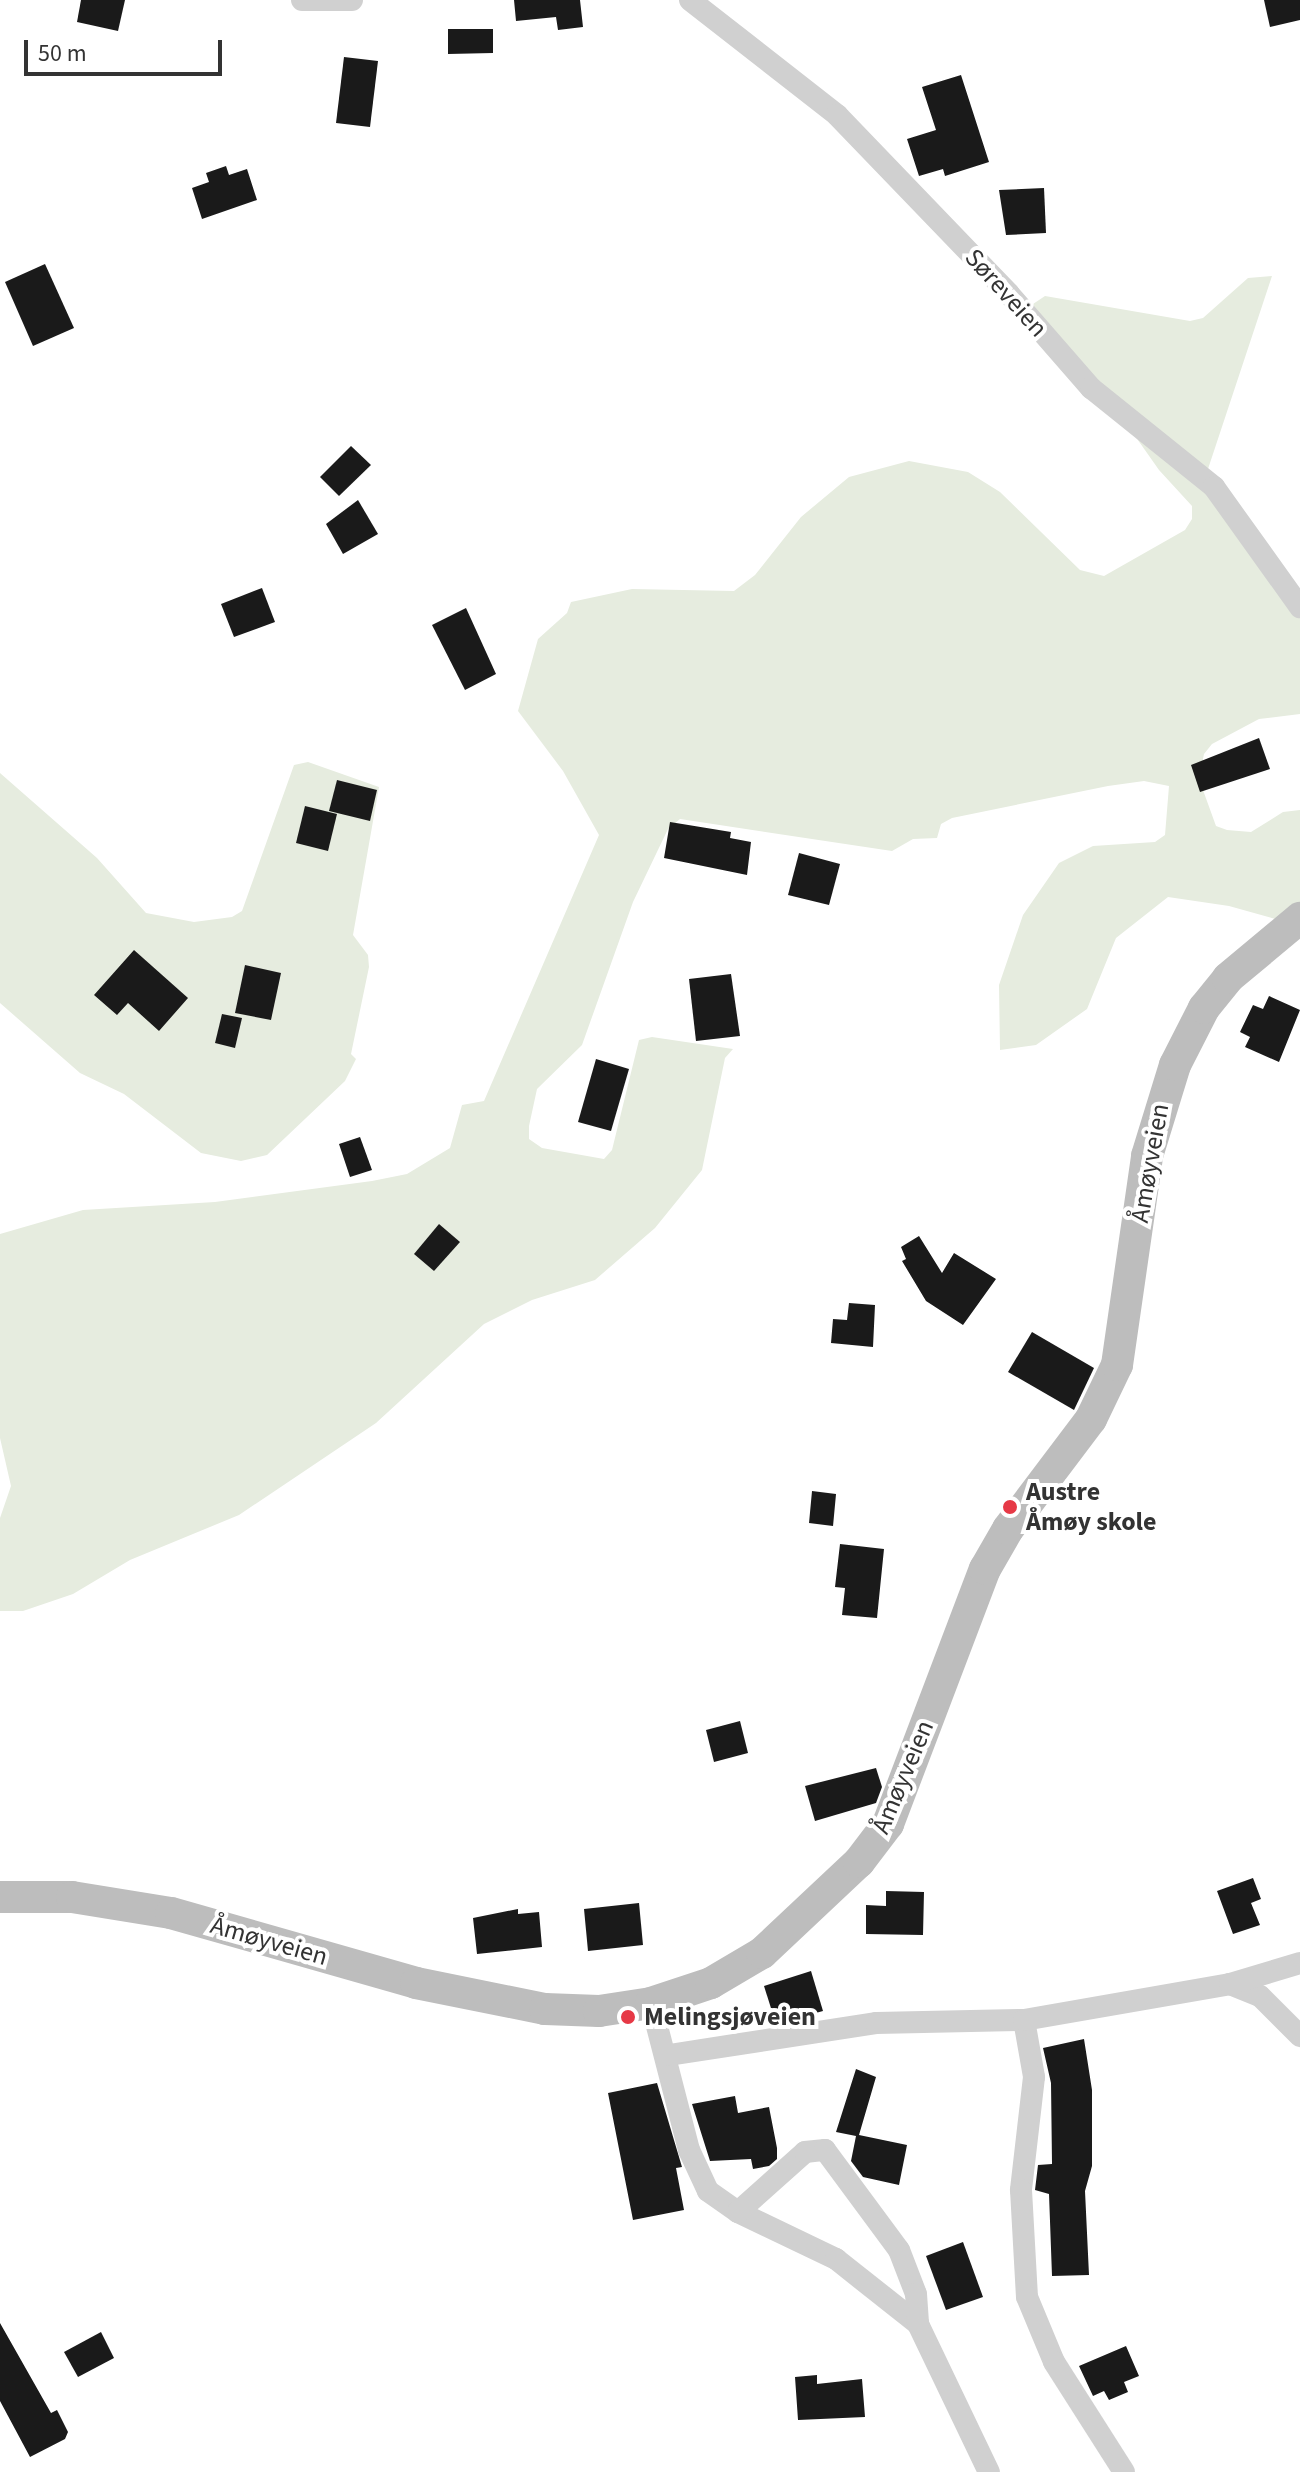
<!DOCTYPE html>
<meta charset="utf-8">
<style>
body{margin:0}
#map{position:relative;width:1300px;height:2472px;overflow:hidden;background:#fff;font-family:"Source Sans 3",sans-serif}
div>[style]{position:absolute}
.green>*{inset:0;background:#e6ecdf}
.building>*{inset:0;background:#1a1a1a}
.minor>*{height:22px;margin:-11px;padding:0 11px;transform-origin:11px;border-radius:11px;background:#d0d0d0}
.secondary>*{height:32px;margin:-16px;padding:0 16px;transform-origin:16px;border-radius:16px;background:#bdbdbd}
.dots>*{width:22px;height:22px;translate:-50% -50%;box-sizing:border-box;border:4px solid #fff;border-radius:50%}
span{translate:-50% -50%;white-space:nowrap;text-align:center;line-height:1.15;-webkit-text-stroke:8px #fff;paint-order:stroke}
.street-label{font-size:26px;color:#333}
.poi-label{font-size:26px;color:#333;font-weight:700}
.left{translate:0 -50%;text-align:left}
.scale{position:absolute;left:24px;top:40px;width:198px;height:36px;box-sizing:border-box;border:4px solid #333;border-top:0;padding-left:10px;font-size:24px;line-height:28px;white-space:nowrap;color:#333;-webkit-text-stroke:6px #fff;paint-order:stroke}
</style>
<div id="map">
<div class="green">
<div style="clip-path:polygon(1272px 276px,1206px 475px,1300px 598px,1300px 714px,1259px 719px,1212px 744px,1204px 754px,1199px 779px,1216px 826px,1227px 830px,1251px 832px,1283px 812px,1300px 810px,1300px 926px,1229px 906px,1168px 897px,1116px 938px,1087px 1009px,1036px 1045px,1000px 1050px,999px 985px,1023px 915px,1059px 863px,1093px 846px,1155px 842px,1165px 835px,1169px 786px,1144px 781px,1108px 786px,952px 818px,941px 824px,937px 838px,913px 839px,892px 851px,680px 819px,668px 829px,633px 902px,582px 1045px,537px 1089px,529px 1126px,529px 1139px,542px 1148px,604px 1159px,612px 1150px,639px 1040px,652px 1037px,733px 1049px,725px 1058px,702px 1170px,655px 1228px,595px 1280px,532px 1300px,484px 1324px,376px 1423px,239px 1515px,130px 1560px,73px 1594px,23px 1611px,0 1611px,0 1518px,11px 1486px,0 1438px,0 1234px,83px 1210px,215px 1202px,372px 1181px,407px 1174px,450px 1148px,462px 1105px,484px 1101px,599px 835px,563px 771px,518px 711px,538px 639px,567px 613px,571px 602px,632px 589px,734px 591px,755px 575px,801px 517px,849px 477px,909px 461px,968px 472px,1000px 492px,1080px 570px,1104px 576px,1185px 530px,1192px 519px,1192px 506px,1159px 470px,1102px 389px,1021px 312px,1045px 296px,1190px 321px,1203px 318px,1248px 278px)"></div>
<div style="clip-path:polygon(308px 762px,379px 787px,353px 935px,368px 955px,369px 967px,351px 1054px,356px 1059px,345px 1081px,267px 1155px,241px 1161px,201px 1153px,124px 1094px,80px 1073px,0 1003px,0 773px,97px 858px,146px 913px,194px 922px,232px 917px,242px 911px,294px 765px)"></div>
</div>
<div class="building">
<div style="clip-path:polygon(81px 0,125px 0,118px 31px,77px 22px)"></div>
<div style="clip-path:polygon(514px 0,580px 0,583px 27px,558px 30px,556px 17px,516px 21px)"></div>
<div style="clip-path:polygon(1264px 0,1300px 0,1300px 20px,1270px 27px)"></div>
<div style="clip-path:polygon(448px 29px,493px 29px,493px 53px,448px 54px)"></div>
<div style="clip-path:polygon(344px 57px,378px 61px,370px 127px,336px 123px)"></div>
<div style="clip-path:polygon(961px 75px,989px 162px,945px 176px,943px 169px,919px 176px,907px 139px,936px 130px,922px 87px)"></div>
<div style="clip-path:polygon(226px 166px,229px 175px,247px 169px,257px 200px,202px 219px,192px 188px,209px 182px,206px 173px)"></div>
<div style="clip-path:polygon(1044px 188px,1046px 233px,1006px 235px,999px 190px)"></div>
<div style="clip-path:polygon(45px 264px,74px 328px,33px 346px,5px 282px)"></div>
<div style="clip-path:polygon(351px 446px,371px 465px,339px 496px,320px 477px)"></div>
<div style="clip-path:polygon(358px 500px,378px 534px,343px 554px,326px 524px)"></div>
<div style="clip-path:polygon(262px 588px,275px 622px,234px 637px,221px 604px)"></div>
<div style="clip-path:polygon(466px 608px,496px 674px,465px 690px,432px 625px)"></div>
<div style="clip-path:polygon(1259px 738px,1270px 769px,1200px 792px,1191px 765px)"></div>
<div style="clip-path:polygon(337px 780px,377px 790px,370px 821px,329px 811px)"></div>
<div style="clip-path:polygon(305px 806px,337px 814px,328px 851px,296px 843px)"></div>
<div style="clip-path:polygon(670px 822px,731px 832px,730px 838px,751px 842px,747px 875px,664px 858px)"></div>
<div style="clip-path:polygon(799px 853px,840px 864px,829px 905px,788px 895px)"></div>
<div style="clip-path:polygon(134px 950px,188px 998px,159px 1031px,128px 1003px,117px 1015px,94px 995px)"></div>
<div style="clip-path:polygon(245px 965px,281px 973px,271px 1020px,235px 1013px)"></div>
<div style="clip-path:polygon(731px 974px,740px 1036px,696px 1041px,689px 979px)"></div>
<div style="clip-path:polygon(1269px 996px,1300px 1010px,1279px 1062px,1245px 1047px,1250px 1037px,1240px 1032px,1253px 1005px,1263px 1009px)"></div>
<div style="clip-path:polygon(222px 1014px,242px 1018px,235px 1048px,215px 1043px)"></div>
<div style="clip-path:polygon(596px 1059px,629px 1069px,611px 1131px,578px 1122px)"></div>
<div style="clip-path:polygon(360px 1137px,372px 1170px,350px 1177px,339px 1144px)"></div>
<div style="clip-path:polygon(439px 1224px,460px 1242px,434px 1271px,414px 1254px)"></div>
<div style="clip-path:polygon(919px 1236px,942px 1273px,954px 1253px,996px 1279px,963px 1325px,926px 1301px,902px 1261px,906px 1259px,901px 1247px)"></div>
<div style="clip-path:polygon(849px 1303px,875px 1305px,873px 1347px,831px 1343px,833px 1319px,847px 1320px)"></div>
<div style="clip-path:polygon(1032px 1332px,1094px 1368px,1074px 1410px,1008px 1372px)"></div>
<div style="clip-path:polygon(812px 1491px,836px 1494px,833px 1526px,809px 1523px)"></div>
<div style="clip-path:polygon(840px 1544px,884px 1549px,877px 1618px,842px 1615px,845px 1588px,835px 1587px)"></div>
<div style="clip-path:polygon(740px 1721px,748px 1753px,714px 1762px,706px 1730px)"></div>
<div style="clip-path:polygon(876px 1768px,882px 1787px,876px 1803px,815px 1821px,805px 1786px)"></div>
<div style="clip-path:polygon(1253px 1878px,1261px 1899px,1251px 1903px,1260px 1925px,1233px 1934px,1217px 1891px)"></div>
<div style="clip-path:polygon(886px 1891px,924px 1892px,923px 1935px,866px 1934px,866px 1905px,886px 1906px)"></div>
<div style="clip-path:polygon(639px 1903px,643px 1945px,588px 1951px,584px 1909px)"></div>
<div style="clip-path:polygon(518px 1909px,518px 1914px,539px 1912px,542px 1947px,477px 1954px,473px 1918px)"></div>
<div style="clip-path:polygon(811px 1971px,823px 2011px,776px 2024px,764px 1986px)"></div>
<div style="clip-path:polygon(1084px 2039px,1092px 2090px,1092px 2166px,1085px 2191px,1089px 2275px,1052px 2276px,1049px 2194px,1035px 2190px,1038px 2165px,1052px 2164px,1051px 2083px,1043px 2048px)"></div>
<div style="clip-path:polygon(856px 2069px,876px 2077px,859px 2135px,907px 2145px,899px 2185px,863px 2177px,851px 2161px,856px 2136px,836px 2132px)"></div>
<div style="clip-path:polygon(657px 2083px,682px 2167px,676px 2168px,684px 2210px,633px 2220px,608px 2093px)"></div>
<div style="clip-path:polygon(735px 2096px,738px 2113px,769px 2107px,777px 2148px,777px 2159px,769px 2166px,753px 2169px,751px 2159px,710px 2161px,692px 2104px)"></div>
<div style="clip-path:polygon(963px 2242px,983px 2297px,946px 2310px,926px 2256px)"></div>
<div style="clip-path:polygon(0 2323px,51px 2413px,57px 2410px,68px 2432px,65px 2439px,30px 2457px,0 2401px)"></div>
<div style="clip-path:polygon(101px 2332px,114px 2358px,78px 2377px,64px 2352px)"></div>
<div style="clip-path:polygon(1126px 2346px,1139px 2376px,1124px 2382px,1128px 2392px,1109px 2400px,1104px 2391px,1093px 2396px,1079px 2366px)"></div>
<div style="clip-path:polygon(817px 2375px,817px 2384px,862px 2379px,865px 2417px,798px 2420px,795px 2377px)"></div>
</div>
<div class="minor">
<div style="left:302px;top:0;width:50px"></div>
<div style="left:690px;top:0;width:187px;rotate:38deg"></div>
<div style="left:837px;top:115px;width:248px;rotate:46.1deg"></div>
<div style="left:1009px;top:294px;width:125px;rotate:48.9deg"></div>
<div style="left:1091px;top:388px;width:158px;rotate:38.8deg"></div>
<div style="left:1214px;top:487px;width:148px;rotate:54.4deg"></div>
<div style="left:1230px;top:1984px;width:32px;rotate:22deg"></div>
<div style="left:1260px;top:1996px;width:57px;rotate:45deg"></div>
<div style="left:651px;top:2003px;width:152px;rotate:75.5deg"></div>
<div style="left:689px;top:2150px;width:45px;rotate:65.1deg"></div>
<div style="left:708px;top:2191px;width:37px;rotate:35deg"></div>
<div style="left:738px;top:2212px;width:109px;rotate:25.6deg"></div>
<div style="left:836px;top:2259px;width:105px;rotate:38.4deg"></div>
<div style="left:918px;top:2324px;width:164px;rotate:64.4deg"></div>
<div style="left:1024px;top:2020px;width:58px;rotate:80deg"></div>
<div style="left:1034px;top:2077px;width:114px;rotate:96.6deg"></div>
<div style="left:1021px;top:2190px;width:107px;rotate:86.8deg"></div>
<div style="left:1027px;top:2297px;width:70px;rotate:67.4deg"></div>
<div style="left:1054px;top:2362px;width:130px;rotate:57.5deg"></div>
<div style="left:669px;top:2055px;width:209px;rotate:-8.8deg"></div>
<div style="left:876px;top:2023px;width:148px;rotate:-1.2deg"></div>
<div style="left:1024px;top:2020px;width:209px;rotate:-9.9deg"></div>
<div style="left:1230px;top:1984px;width:73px;rotate:-16.7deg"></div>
<div style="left:738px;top:2212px;width:90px;rotate:-41.8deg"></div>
<div style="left:805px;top:2152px;width:20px;rotate:-6deg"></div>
<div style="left:825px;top:2150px;width:124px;rotate:53.5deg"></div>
<div style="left:899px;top:2250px;width:47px;rotate:68.9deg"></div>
<div style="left:916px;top:2294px;width:30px;rotate:86deg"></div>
</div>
<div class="secondary">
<div style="left:0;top:1897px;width:72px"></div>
<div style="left:72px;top:1897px;width:100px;rotate:9.2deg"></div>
<div style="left:171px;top:1913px;width:255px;rotate:15.9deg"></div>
<div style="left:416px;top:1983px;width:132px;rotate:11.4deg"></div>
<div style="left:545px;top:2009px;width:54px;rotate:2.1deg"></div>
<div style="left:599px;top:2011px;width:53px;rotate:-8.7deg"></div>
<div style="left:651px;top:2003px;width:63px;rotate:-18.4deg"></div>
<div style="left:711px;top:1983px;width:59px;rotate:-30.5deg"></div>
<div style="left:762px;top:1953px;width:133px;rotate:-43.2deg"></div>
<div style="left:859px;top:1862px;width:48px;rotate:-52.7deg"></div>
<div style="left:888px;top:1824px;width:273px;rotate:-69.2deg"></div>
<div style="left:985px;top:1569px;width:46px;rotate:-60.1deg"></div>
<div style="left:1008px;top:1529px;width:138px;rotate:-53deg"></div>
<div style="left:1091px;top:1419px;width:60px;rotate:-64.3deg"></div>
<div style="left:1117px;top:1365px;width:211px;rotate:-81.8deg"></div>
<div style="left:1147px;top:1156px;width:95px;rotate:-72.9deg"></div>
<div style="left:1175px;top:1065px;width:64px;rotate:-63deg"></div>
<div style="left:1204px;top:1008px;width:38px;rotate:-51deg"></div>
<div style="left:1228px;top:978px;width:94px;rotate:-39.8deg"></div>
</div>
<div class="dots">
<div style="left:1010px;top:1507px;background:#e63946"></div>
<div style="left:628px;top:2017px;background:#e63946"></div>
</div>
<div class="street-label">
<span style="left:1006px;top:293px;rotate:48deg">Søreveien</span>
<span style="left:1150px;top:1163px;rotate:-80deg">Åmøyveien</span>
<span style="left:903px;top:1777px;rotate:-67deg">Åmøyveien</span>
<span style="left:269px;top:1941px;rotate:16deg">Åmøyveien</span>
</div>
<div class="poi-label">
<span class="left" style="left:1026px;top:1507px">Austre<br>Åmøy skole</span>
<span class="left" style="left:644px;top:2017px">Melingsjøveien</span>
</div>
<div class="scale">50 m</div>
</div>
